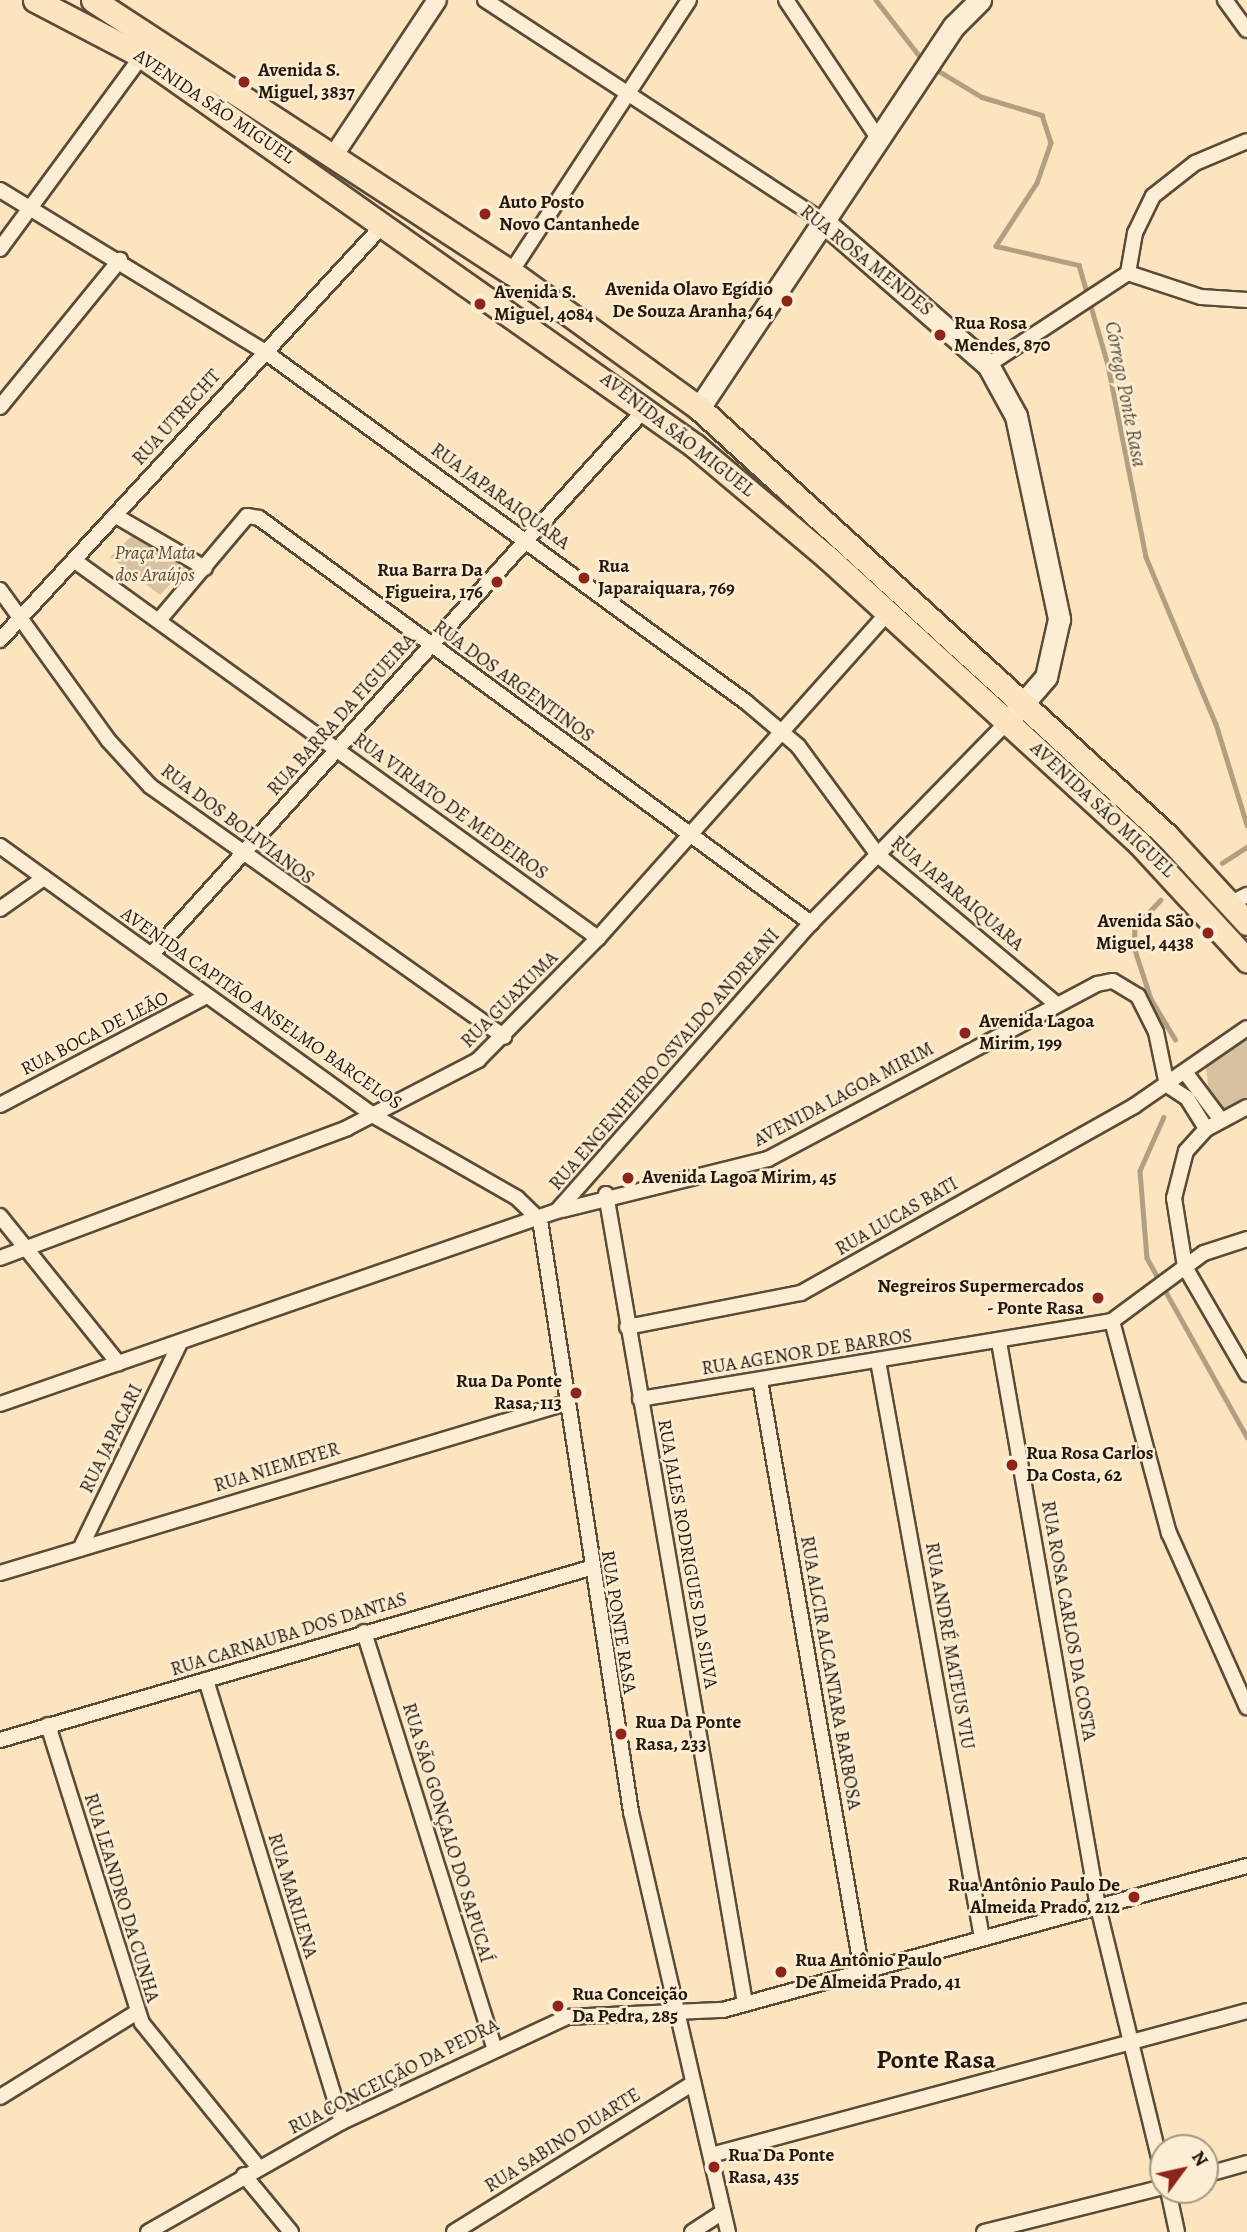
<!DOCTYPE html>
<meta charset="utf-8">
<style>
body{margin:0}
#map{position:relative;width:1247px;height:2232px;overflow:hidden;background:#fbe4be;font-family:Alegreya,serif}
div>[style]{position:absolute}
.green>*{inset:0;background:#d7c1a0}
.stream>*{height:4.5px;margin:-2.25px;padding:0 2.25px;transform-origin:2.25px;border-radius:2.25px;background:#b29f81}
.roads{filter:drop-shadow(2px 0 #5a4b38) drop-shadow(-2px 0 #5a4b38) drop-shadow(0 2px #5a4b38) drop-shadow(0 -2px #5a4b38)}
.minor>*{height:14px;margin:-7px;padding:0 7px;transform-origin:7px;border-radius:7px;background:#fcedd5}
.tertiary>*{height:18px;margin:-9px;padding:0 9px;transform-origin:9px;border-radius:9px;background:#fcedd5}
.secondary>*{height:21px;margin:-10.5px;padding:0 10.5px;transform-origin:10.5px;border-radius:10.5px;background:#fcedd5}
.primary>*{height:23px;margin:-11.5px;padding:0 11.5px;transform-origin:11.5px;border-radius:11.5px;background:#fbe4be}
.dots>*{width:19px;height:19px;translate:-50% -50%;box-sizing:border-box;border:4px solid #fcedd5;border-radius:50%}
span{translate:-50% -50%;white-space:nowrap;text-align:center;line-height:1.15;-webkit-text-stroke:5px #fcedd5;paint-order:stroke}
.poi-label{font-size:19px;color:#25180b;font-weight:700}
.left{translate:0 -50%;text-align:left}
.right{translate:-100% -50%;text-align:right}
.street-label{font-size:19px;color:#25180b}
.park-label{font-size:19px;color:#5a4b38;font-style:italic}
.water-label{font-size:21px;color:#5d4e3a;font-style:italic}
.district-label{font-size:26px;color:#25180b;font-weight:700}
.north{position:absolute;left:1149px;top:2134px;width:70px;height:70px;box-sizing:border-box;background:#fcedd5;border:2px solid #a69884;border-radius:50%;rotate:57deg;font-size:19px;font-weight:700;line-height:28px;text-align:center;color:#25180b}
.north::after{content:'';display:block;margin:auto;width:24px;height:32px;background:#8f2418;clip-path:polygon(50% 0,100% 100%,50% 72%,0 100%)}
</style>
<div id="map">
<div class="green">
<div style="clip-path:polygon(137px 531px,191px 562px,160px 595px,110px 557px)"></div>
<div style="clip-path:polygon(1247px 1036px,1247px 1101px,1224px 1112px,1209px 1094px,1206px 1067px)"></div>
</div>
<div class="stream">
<div style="left:876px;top:0;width:75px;rotate:52.1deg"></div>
<div style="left:932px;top:67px;width:58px;rotate:31deg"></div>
<div style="left:982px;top:97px;width:63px;rotate:16.7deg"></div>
<div style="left:1042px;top:115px;width:29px;rotate:72deg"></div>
<div style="left:1051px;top:143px;width:42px;rotate:109.3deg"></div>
<div style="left:1037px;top:183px;width:75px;rotate:123.1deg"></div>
<div style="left:996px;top:246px;width:85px;rotate:12.9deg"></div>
<div style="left:1079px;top:265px;width:104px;rotate:73.8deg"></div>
<div style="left:1108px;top:365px;width:196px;rotate:78.8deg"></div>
<div style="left:1146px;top:557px;width:181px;rotate:67.3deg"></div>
<div style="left:1216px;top:724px;width:106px;rotate:72.9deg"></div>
<div style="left:1222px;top:863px;width:30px;rotate:-33deg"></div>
<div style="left:1161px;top:900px;width:38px;rotate:133deg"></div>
<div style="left:1135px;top:928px;width:19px;rotate:93deg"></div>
<div style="left:1134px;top:947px;width:55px;rotate:71.9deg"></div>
<div style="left:1151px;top:999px;width:47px;rotate:59deg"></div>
<div style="left:1164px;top:1117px;width:59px;rotate:114deg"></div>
<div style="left:1140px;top:1171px;width:87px;rotate:85.4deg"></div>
<div style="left:1147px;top:1258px;width:205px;rotate:60.8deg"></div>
</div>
<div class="roads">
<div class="minor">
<div style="left:485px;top:0;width:405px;rotate:33.2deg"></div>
<div style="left:786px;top:0;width:166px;rotate:56.3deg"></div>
<div style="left:1225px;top:0;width:37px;rotate:54deg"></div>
<div style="left:0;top:190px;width:309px;rotate:31.4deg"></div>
<div style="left:264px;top:351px;width:596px;rotate:36.06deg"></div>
<div style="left:746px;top:702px;width:68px;rotate:40.2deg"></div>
<div style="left:798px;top:746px;width:135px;rotate:53.7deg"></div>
<div style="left:878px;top:855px;width:231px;rotate:39.9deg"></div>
<div style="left:0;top:249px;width:240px;rotate:-53.7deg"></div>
<div style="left:511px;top:272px;width:325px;rotate:-56.8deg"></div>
<div style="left:1128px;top:273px;width:77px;rotate:18.2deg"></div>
<div style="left:1201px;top:297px;width:46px;rotate:3.7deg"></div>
<div style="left:988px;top:365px;width:168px;rotate:-33.3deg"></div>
<div style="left:1128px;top:273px;width:41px;rotate:-80.1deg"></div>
<div style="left:1135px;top:233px;width:41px;rotate:-64.1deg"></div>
<div style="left:1153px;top:196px;width:53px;rotate:-38.2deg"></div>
<div style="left:1195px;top:163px;width:56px;rotate:-22.9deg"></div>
<div style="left:0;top:407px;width:190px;rotate:-50.8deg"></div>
<div style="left:116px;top:516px;width:103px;rotate:30.3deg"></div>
<div style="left:75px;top:561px;width:645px;rotate:35.79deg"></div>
<div style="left:0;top:590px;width:185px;rotate:54.2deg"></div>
<div style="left:108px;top:740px;width:62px;rotate:47.6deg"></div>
<div style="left:150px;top:786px;width:434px;rotate:35.3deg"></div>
<div style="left:160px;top:619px;width:135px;rotate:-49.8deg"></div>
<div style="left:247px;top:516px;width:12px;rotate:9deg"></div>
<div style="left:259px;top:518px;width:685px;rotate:36.27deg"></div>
<div style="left:0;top:640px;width:566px;rotate:-47.29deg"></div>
<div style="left:0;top:846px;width:461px;rotate:35.8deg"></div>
<div style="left:374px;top:1116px;width:165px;rotate:29.8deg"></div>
<div style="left:517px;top:1198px;width:32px;rotate:44deg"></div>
<div style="left:540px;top:1220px;width:599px;rotate:81.26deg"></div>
<div style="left:631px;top:1812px;width:431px;rotate:77deg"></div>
<div style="left:1231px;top:903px;width:18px;rotate:-27deg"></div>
<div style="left:0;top:909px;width:54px;rotate:-35.2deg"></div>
<div style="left:151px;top:955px;width:738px;rotate:-47.86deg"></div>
<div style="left:1185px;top:1072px;width:60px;rotate:53.1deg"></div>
<div style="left:1167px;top:1085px;width:24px;rotate:33deg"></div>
<div style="left:1187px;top:1098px;width:36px;rotate:58deg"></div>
<div style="left:0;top:1105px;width:234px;rotate:-27.8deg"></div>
<div style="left:1247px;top:1107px;width:47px;rotate:151.8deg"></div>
<div style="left:1206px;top:1129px;width:30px;rotate:132deg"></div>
<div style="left:1186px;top:1151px;width:49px;rotate:104.3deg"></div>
<div style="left:1174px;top:1198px;width:70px;rotate:80.9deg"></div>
<div style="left:1185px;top:1267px;width:124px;rotate:59.9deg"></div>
<div style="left:606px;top:1194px;width:821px;rotate:80.25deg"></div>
<div style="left:562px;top:1210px;width:212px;rotate:-13.9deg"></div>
<div style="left:768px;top:1159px;width:373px;rotate:-28deg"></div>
<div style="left:1097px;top:984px;width:16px;rotate:-11deg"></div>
<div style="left:1113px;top:981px;width:29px;rotate:31deg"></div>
<div style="left:1138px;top:996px;width:40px;rotate:63.4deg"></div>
<div style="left:1156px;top:1032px;width:54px;rotate:78.3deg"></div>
<div style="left:0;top:1216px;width:189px;rotate:51.2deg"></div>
<div style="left:0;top:1258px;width:371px;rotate:-20.5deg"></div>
<div style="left:347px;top:1128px;width:148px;rotate:-27.4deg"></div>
<div style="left:478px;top:1060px;width:171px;rotate:-45.5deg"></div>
<div style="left:598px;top:938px;width:436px;rotate:-48.3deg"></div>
<div style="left:1112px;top:1321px;width:220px;rotate:75deg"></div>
<div style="left:1169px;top:1533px;width:191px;rotate:65.9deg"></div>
<div style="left:627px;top:1327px;width:177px;rotate:-11.1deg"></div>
<div style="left:801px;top:1293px;width:382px;rotate:-29.3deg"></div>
<div style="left:1134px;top:1106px;width:137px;rotate:-34.6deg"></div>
<div style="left:999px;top:1342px;width:574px;rotate:80.06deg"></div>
<div style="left:1098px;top:1907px;width:274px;rotate:76.3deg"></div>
<div style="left:878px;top:1361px;width:586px;rotate:79.78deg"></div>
<div style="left:760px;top:1380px;width:601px;rotate:80.22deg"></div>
<div style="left:640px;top:1399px;width:478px;rotate:-9.4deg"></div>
<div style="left:1112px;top:1321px;width:114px;rotate:-36.5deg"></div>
<div style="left:1204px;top:1253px;width:45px;rotate:-18deg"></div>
<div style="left:0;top:1404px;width:589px;rotate:-19.11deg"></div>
<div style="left:557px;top:1211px;width:384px;rotate:-48.6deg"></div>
<div style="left:811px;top:923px;width:281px;rotate:-45.7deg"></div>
<div style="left:80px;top:1549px;width:227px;rotate:-64.1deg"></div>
<div style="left:0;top:1573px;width:591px;rotate:-16.72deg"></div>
<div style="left:364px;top:1632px;width:434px;rotate:72.6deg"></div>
<div style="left:206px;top:1680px;width:462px;rotate:72.9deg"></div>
<div style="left:48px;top:1725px;width:312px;rotate:72.5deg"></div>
<div style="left:142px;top:2023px;width:186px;rotate:51.1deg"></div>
<div style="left:0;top:1740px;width:615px;rotate:-16.25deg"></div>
<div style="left:0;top:2097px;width:161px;rotate:-31.8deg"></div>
<div style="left:711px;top:2155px;width:555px;rotate:-15.04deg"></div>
<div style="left:244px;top:2175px;width:74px;rotate:50.5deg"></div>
<div style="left:1205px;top:2175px;width:44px;rotate:-15.9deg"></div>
<div style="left:1168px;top:2190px;width:43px;rotate:77.9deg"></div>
<div style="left:148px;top:2232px;width:223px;rotate:-29.6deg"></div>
<div style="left:342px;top:2122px;width:248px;rotate:-25deg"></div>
<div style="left:567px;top:2017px;width:156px;rotate:-2.6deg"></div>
<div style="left:723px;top:2010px;width:543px;rotate:-15.37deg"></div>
<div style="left:454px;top:2232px;width:282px;rotate:-31.9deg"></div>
<div style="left:692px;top:2232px;width:37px;rotate:-33deg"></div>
<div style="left:984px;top:2232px;width:185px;rotate:-14.1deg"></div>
</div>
<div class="tertiary">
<div style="left:334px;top:155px;width:186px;rotate:-56.4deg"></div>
</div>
<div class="secondary">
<div style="left:824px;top:222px;width:218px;rotate:41.1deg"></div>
<div style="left:988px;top:365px;width:58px;rotate:61.2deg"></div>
<div style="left:1016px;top:416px;width:208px;rotate:78deg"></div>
<div style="left:1059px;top:619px;width:59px;rotate:102.6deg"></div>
<div style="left:1046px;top:677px;width:60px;rotate:130.9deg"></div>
<div style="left:699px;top:408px;width:459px;rotate:-56.3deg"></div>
<div style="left:954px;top:26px;width:37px;rotate:-45deg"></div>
</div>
<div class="primary">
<div style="left:35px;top:0;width:121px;rotate:27.6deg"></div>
<div style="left:142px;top:56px;width:677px;rotate:35.19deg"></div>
<div style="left:695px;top:446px;width:174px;rotate:40.1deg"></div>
<div style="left:828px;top:558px;width:420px;rotate:42.5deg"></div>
<div style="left:1138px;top:842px;width:161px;rotate:47.3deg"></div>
<div style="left:93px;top:0;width:499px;rotate:33.1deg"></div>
<div style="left:511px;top:272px;width:232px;rotate:35.9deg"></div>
<div style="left:699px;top:408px;width:634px;rotate:42.44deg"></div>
<div style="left:1167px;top:836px;width:118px;rotate:47.4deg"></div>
</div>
</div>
<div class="dots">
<div style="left:244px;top:82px;background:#8f2418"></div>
<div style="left:485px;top:214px;background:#8f2418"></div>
<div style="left:787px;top:301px;background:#8f2418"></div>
<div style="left:480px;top:304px;background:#8f2418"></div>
<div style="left:940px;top:335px;background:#8f2418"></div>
<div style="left:584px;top:578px;background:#8f2418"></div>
<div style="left:497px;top:582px;background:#8f2418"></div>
<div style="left:1208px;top:933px;background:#8f2418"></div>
<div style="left:965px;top:1033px;background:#8f2418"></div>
<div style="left:628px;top:1178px;background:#8f2418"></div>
<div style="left:1098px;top:1298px;background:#8f2418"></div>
<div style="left:576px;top:1393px;background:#8f2418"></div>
<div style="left:1012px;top:1465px;background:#8f2418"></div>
<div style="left:621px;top:1734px;background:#8f2418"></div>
<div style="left:1134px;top:1897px;background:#8f2418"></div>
<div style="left:781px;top:1972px;background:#8f2418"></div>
<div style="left:558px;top:2006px;background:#8f2418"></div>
<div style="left:714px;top:2167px;background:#8f2418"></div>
</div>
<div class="poi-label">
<span class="left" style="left:258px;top:82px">Avenida S.<br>Miguel, 3837</span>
<span class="left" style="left:499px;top:214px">Auto Posto<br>Novo Cantanhede</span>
<span class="right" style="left:773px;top:301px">Avenida Olavo Egídio<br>De Souza Aranha, 64</span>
<span class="left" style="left:494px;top:304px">Avenida S.<br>Miguel, 4084</span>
<span class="left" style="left:954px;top:335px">Rua Rosa<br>Mendes, 870</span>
<span class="left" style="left:598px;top:578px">Rua<br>Japaraiquara, 769</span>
<span class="right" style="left:483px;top:582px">Rua Barra Da<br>Figueira, 176</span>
<span class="right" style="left:1194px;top:933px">Avenida São<br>Miguel, 4438</span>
<span class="left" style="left:979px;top:1033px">Avenida Lagoa<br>Mirim, 199</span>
<span class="left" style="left:642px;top:1178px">Avenida Lagoa Mirim, 45</span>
<span class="right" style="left:1084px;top:1298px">Negreiros Supermercados<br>- Ponte Rasa</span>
<span class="right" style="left:562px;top:1393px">Rua Da Ponte<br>Rasa, 113</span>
<span class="left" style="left:1026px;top:1465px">Rua Rosa Carlos<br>Da Costa, 62</span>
<span class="left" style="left:635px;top:1734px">Rua Da Ponte<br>Rasa, 233</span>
<span class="right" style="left:1120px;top:1897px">Rua Antônio Paulo De<br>Almeida Prado, 212</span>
<span class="left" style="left:795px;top:1972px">Rua Antônio Paulo<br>De Almeida Prado, 41</span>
<span class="left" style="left:572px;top:2006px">Rua Conceição<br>Da Pedra, 285</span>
<span class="left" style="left:728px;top:2167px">Rua Da Ponte<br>Rasa, 435</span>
</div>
<div class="street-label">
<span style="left:214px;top:107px;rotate:34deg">AVENIDA SÃO MIGUEL</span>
<span style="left:866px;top:261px;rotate:39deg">RUA ROSA MENDES</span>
<span style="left:177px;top:418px;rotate:-48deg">RUA UTRECHT</span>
<span style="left:677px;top:435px;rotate:38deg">AVENIDA SÃO MIGUEL</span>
<span style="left:500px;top:497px;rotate:36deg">RUA JAPARAIQUARA</span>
<span style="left:513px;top:682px;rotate:36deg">RUA DOS ARGENTINOS</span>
<span style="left:342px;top:715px;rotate:-48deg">RUA BARRA DA FIGUEIRA</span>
<span style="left:450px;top:807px;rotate:36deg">RUA VIRIATO DE MEDEIROS</span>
<span style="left:1102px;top:810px;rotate:43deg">AVENIDA SÃO MIGUEL</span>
<span style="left:237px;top:825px;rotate:37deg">RUA DOS BOLIVIANOS</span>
<span style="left:957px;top:894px;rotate:40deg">RUA JAPARAIQUARA</span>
<span style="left:510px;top:1000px;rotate:-45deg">RUA GUAXUMA</span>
<span style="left:261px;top:1009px;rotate:35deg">AVENIDA CAPITÃO ANSELMO BARCELOS</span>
<span style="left:95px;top:1034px;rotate:-27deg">RUA BOCA DE LEÃO</span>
<span style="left:665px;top:1060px;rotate:-49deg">RUA ENGENHEIRO OSVALDO ANDREANI</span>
<span style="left:844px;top:1095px;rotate:-28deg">AVENIDA LAGOA MIRIM</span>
<span style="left:897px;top:1217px;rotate:-30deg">RUA LUCAS BATI</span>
<span style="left:807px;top:1353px;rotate:-9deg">RUA AGENOR DE BARROS</span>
<span style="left:112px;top:1439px;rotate:-64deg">RUA JAPACARI</span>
<span style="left:277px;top:1468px;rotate:-17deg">RUA NIEMEYER</span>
<span style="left:687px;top:1554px;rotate:80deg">RUA JALES RODRIGUES DA SILVA</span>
<span style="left:1068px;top:1621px;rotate:80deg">RUA ROSA CARLOS DA COSTA</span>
<span style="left:618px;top:1622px;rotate:81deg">RUA PONTE RASA</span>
<span style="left:289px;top:1635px;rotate:-17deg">RUA CARNAUBA DOS DANTAS</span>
<span style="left:949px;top:1646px;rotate:80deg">RUA ANDRÉ MATEUS VIU</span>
<span style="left:830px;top:1673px;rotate:80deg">RUA ALCIR ALCANTARA BARBOSA</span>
<span style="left:447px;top:1833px;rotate:73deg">RUA SÃO GONÇALO DO SAPUCAÍ</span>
<span style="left:292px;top:1896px;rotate:73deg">RUA MARILENA</span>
<span style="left:121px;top:1898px;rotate:73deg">RUA LEANDRO DA CUNHA</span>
<span style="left:394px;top:2077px;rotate:-27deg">RUA CONCEIÇÃO DA PEDRA</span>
<span style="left:563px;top:2141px;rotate:-32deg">RUA SABINO DUARTE</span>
</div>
<div class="park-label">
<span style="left:155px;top:565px">Praça Mata<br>dos Araújos</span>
</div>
<div class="water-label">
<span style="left:1126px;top:394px;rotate:79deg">Córrego Ponte Rasa</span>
</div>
<div class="district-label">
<span style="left:936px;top:2060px">Ponte Rasa</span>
</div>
<div class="north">N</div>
</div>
